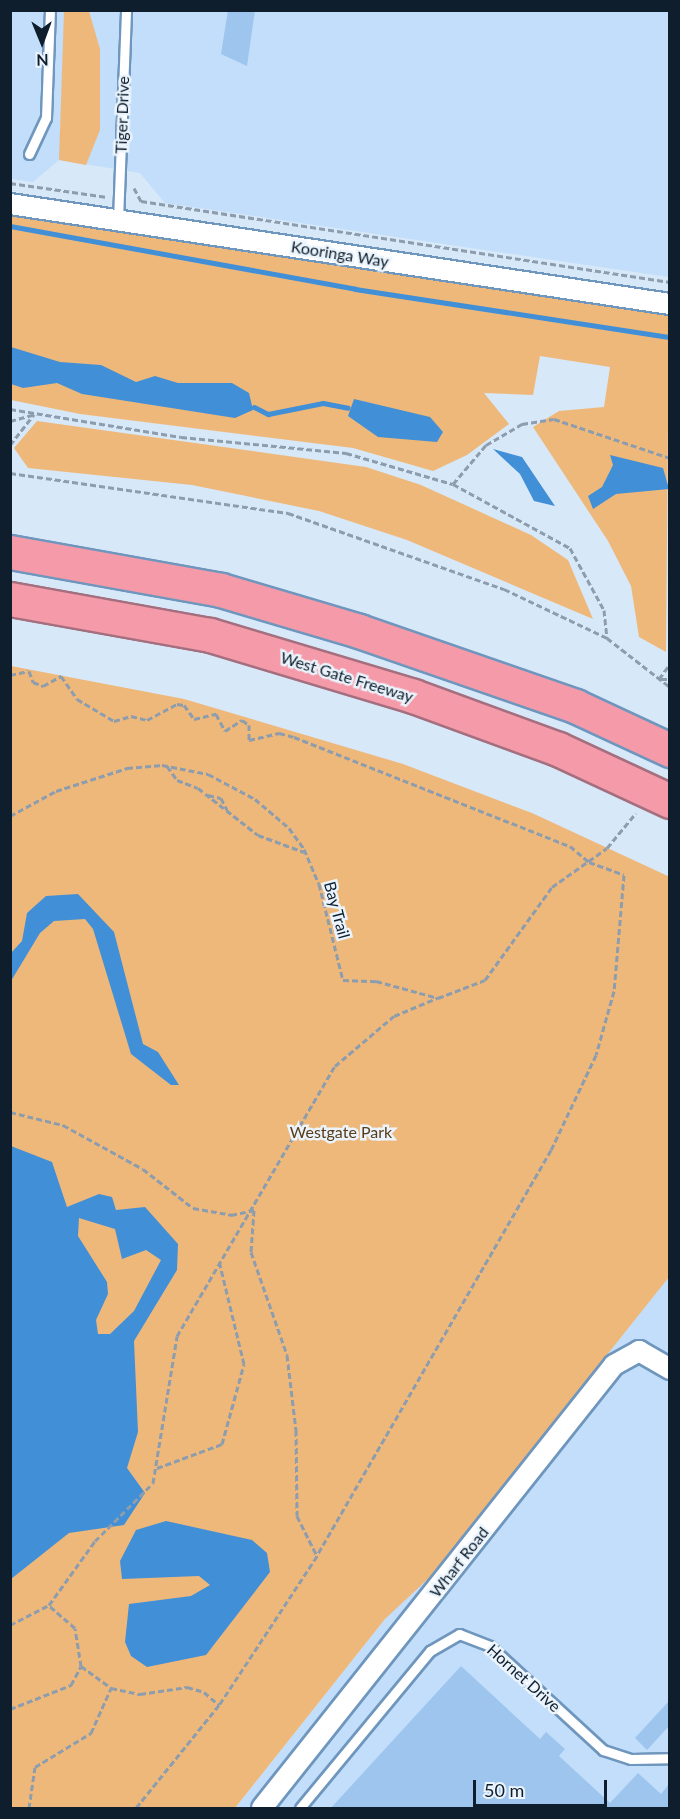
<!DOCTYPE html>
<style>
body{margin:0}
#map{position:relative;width:680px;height:1819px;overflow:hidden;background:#d7e8f8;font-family:Lato,sans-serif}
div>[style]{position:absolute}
.built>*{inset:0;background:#c2defa}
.green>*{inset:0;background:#efb87b}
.water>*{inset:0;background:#408fd7}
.stream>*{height:5px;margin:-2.5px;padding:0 2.5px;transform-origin:2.5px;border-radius:2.5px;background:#408fd7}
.building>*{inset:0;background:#9dc5ee}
.path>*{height:3px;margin-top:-1.5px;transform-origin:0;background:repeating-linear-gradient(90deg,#8d9dad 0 6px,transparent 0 9px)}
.roads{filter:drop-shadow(2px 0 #6f96bd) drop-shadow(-2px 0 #6f96bd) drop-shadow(0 2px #6f96bd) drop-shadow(0 -2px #6f96bd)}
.service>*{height:9px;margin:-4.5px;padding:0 4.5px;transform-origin:4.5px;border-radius:4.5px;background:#fff}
.minor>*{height:20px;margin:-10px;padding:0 10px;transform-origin:10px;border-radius:10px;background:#fff}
.motorway>*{height:33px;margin:-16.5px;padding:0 16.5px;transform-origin:16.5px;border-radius:16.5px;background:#f59aa9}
.bridges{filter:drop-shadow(2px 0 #a46f7e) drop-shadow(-2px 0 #a46f7e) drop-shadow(0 2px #a46f7e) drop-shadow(0 -2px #a46f7e)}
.motorway-bridge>*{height:33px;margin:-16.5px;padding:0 16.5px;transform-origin:16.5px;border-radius:16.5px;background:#f59aa9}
span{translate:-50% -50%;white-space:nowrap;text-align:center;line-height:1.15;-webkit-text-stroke:5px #ebf4fc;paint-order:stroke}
.street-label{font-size:16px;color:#0e1e2d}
.park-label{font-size:16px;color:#593c18}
.frame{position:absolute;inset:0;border:12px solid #0e1e2d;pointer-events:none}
.north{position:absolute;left:12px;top:12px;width:60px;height:60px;-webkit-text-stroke:4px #ebf4fc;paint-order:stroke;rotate:179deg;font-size:16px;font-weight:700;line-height:24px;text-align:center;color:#0e1e2d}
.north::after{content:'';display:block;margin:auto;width:21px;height:27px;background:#0e1e2d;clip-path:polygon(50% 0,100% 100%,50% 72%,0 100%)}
.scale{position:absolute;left:473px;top:1780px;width:134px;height:27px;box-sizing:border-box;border:3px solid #0e1e2d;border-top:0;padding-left:8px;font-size:18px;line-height:21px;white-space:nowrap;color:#0e1e2d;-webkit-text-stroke:4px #ebf4fc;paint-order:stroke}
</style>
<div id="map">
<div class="built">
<div style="clip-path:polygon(11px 11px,669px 11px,669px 277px,165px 203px,140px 173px,59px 160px,33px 182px,11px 179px)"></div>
<div style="clip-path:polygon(669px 1270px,669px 1808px,235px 1808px,385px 1619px)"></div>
</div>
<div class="green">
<div style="clip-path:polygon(64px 11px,89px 11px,100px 49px,100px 130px,86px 165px,59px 160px)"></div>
<div style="clip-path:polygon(10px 214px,669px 315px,666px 652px,639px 637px,631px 586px,608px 541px,533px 427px,559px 411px,604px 407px,610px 367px,540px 356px,533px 395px,484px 393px,509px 424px,467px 455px,433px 471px,353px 448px,80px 414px,11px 400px)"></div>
<div style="clip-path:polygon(37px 421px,366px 467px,421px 485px,531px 535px,568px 560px,593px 619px,407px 540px,319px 511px,192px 485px,28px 468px,14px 448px)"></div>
<div style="clip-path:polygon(11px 666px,184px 699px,403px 764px,532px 813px,670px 877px,669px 1277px,430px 1577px,385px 1619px,235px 1808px,11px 1808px)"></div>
</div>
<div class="water">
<div style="clip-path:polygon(11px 347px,60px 362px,101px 365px,136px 382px,155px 376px,178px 383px,232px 383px,249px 393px,253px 410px,235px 418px,82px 394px,57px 383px,23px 388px,11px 384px)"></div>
<div style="clip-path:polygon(354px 399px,430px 417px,443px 432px,437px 442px,378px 437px,348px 416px)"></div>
<div style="clip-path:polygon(493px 449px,522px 457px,555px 506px,534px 501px,520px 474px)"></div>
<div style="clip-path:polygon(610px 455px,663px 468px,669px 489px,616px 494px,593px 509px,588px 496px,602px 487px,613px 465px)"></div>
<div style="clip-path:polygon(78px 894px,114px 932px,143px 1044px,158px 1052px,179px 1085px,171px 1085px,131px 1054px,93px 929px,85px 919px,54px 921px,40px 933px,11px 981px,11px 953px,22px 941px,27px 913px,46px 896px)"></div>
<div style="clip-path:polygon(evenodd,11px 1146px,52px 1162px,67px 1207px,99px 1194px,112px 1197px,116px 1210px,145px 1207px,178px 1244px,177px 1270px,134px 1341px,138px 1432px,127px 1468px,145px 1493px,124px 1525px,69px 1533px,11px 1579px,11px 1146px,79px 1218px,115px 1229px,122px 1259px,146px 1250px,161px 1260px,134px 1311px,110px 1334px,98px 1334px,96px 1320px,108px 1294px,107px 1282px,78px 1236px,79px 1218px)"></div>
<div style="clip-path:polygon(166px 1521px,252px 1540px,267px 1553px,270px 1572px,206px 1655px,147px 1667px,131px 1656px,125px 1642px,129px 1604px,191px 1596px,210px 1585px,199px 1576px,122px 1579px,120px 1561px,136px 1530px)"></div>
</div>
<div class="stream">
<div style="left:10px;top:226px;width:351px;rotate:10.3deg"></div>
<div style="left:355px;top:289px;width:319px;rotate:8.7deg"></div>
<div style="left:254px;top:407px;width:16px;rotate:27deg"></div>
<div style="left:268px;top:414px;width:56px;rotate:-11.3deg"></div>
<div style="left:323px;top:403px;width:25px;rotate:11deg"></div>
</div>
<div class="building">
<div style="clip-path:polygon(228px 10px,255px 10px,247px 66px,221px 54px)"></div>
<div style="clip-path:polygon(461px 1666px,540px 1739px,546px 1732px,565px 1749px,559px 1756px,610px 1803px,638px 1773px,661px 1794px,669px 1784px,669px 1809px,330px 1809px)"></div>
<div style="clip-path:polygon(669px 1701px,669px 1726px,647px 1750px,635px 1738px)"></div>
</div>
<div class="path">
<div style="left:10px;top:183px;width:98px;rotate:8.2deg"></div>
<div style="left:134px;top:188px;width:15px;rotate:62deg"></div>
<div style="left:141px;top:201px;width:535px;rotate:8.71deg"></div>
<div style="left:10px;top:409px;width:173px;rotate:9.3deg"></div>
<div style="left:181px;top:437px;width:166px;rotate:5.5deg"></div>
<div style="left:346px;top:453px;width:111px;rotate:16.2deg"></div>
<div style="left:453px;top:484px;width:133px;rotate:28.7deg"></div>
<div style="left:570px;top:548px;width:71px;rotate:61.3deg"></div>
<div style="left:604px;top:610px;width:28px;rotate:84deg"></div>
<div style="left:607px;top:638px;width:80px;rotate:37.9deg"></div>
<div style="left:10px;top:421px;width:23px;rotate:-15deg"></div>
<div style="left:10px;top:445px;width:39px;rotate:-52deg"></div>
<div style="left:10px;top:473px;width:281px;rotate:8.2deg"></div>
<div style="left:288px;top:513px;width:229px;rotate:19.4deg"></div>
<div style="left:504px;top:589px;width:114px;rotate:25.4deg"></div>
<div style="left:453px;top:484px;width:51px;rotate:-49.8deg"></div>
<div style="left:486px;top:445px;width:42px;rotate:-30.3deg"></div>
<div style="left:522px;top:424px;width:32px;rotate:-9deg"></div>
<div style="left:554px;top:419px;width:122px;rotate:18.6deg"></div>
<div style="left:10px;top:675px;width:19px;rotate:-12deg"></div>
<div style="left:29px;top:671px;width:12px;rotate:70deg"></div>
<div style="left:33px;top:682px;width:11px;rotate:22deg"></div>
<div style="left:43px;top:686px;width:21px;rotate:-29deg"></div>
<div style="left:61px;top:676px;width:28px;rotate:55deg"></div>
<div style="left:77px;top:699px;width:43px;rotate:30.7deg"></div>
<div style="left:114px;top:721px;width:18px;rotate:-16deg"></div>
<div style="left:131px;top:716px;width:16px;rotate:14deg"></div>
<div style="left:147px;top:720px;width:34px;rotate:-28deg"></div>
<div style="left:177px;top:704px;width:7px;rotate:8deg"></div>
<div style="left:184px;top:705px;width:17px;rotate:54deg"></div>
<div style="left:194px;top:719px;width:23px;rotate:-13deg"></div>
<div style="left:216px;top:714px;width:19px;rotate:62deg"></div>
<div style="left:225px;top:731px;width:20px;rotate:-33deg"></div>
<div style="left:242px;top:720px;width:9px;rotate:36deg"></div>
<div style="left:249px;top:725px;width:15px;rotate:90deg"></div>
<div style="left:249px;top:740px;width:31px;rotate:-13deg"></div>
<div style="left:279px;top:733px;width:16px;rotate:15deg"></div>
<div style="left:294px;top:737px;width:297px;rotate:21.6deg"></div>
<div style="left:570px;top:846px;width:25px;rotate:40deg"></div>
<div style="left:589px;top:862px;width:37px;rotate:20deg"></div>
<div style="left:624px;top:875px;width:116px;rotate:94.9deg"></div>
<div style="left:614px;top:991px;width:66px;rotate:105.7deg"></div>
<div style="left:596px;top:1055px;width:105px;rotate:115.3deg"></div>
<div style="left:551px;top:1150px;width:469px;rotate:120deg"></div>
<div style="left:317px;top:1556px;width:178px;rotate:123.3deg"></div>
<div style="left:219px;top:1705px;width:132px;rotate:128.9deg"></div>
<div style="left:659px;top:679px;width:19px;rotate:-54deg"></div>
<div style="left:661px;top:679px;width:9px"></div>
<div style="left:167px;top:766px;width:17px;rotate:54deg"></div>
<div style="left:177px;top:780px;width:22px;rotate:21deg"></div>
<div style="left:198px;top:788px;width:76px;rotate:38.1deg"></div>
<div style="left:258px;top:835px;width:49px;rotate:20.3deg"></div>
<div style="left:208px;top:795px;width:13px;rotate:13deg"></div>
<div style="left:221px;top:798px;width:13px;rotate:63deg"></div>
<div style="left:10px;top:816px;width:52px;rotate:-28.5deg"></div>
<div style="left:56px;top:791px;width:75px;rotate:-17.9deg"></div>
<div style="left:127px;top:768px;width:35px;rotate:-5deg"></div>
<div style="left:162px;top:765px;width:47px;rotate:11.1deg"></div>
<div style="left:208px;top:774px;width:53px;rotate:28deg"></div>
<div style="left:255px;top:799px;width:45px;rotate:40.5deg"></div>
<div style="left:289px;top:828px;width:26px;rotate:54deg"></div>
<div style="left:304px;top:849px;width:38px;rotate:67deg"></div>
<div style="left:319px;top:884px;width:99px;rotate:76deg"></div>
<div style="left:343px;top:980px;width:33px;rotate:2deg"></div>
<div style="left:376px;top:981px;width:64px;rotate:15.3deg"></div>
<div style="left:438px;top:998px;width:50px;rotate:-21deg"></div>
<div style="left:485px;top:980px;width:115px;rotate:-54.2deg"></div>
<div style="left:552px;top:887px;width:67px;rotate:-35.3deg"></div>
<div style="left:607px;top:848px;width:45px;rotate:-50.4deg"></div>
<div style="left:10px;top:1112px;width:55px;rotate:13.8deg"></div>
<div style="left:63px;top:1125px;width:91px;rotate:28.8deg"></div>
<div style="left:143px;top:1169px;width:63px;rotate:38deg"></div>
<div style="left:193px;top:1208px;width:39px;rotate:10deg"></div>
<div style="left:231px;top:1215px;width:24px;rotate:-12deg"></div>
<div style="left:254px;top:1210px;width:42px;rotate:94.1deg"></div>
<div style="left:251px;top:1252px;width:109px;rotate:70.7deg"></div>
<div style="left:287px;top:1355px;width:76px;rotate:83.2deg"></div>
<div style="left:296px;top:1430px;width:86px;rotate:89.3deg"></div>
<div style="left:297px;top:1516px;width:45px;rotate:63.4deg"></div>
<div style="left:157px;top:1468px;width:69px;rotate:-20.3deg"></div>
<div style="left:222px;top:1444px;width:83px;rotate:-74.6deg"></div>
<div style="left:244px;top:1364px;width:106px;rotate:-103.6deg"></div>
<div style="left:10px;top:1625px;width:44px;rotate:-27.1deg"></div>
<div style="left:49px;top:1605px;width:79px;rotate:-54.3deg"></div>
<div style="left:95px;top:1541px;width:82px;rotate:-45deg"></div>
<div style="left:153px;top:1483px;width:149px;rotate:-80.7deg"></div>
<div style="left:177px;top:1336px;width:313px;rotate:-59.7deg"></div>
<div style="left:335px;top:1066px;width:77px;rotate:-40.3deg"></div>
<div style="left:394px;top:1016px;width:47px;rotate:-22.7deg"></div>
<div style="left:81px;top:1666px;width:37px;rotate:36deg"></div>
<div style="left:111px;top:1688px;width:30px;rotate:12deg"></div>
<div style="left:140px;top:1694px;width:48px;rotate:-8.5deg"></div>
<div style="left:187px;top:1687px;width:18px;rotate:16deg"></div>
<div style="left:204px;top:1692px;width:20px;rotate:41deg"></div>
<div style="left:10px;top:1709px;width:66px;rotate:-21.5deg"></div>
<div style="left:71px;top:1685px;width:21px;rotate:-62deg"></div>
<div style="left:81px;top:1666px;width:38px;rotate:-99deg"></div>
<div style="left:75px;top:1628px;width:35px;rotate:-139deg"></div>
<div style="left:29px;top:1808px;width:41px;rotate:-81.7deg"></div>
<div style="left:35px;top:1767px;width:66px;rotate:-31.3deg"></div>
<div style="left:91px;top:1733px;width:49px;rotate:-66deg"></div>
</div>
<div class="roads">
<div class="service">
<div style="left:29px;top:154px;width:40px;rotate:-65deg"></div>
<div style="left:46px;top:118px;width:108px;rotate:-87.9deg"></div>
<div style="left:118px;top:220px;width:210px;rotate:-87.8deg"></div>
<div style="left:300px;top:1808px;width:204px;rotate:-50.4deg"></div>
<div style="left:430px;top:1651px;width:34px;rotate:-30deg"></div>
<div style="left:459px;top:1634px;width:33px;rotate:21deg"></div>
<div style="left:490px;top:1646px;width:154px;rotate:42.6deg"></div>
<div style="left:603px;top:1750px;width:29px;rotate:18deg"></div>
<div style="left:631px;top:1759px;width:39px;rotate:-1deg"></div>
</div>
<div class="minor">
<div style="left:10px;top:204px;width:668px;rotate:8.62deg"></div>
<div style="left:262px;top:1808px;width:566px;rotate:-51.53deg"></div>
<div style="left:614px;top:1365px;width:29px;rotate:-29deg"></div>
<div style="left:639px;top:1351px;width:36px;rotate:30deg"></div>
</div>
<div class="motorway">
<div style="left:10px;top:552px;width:214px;rotate:10.2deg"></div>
<div style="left:221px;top:590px;width:144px;rotate:16.5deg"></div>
<div style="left:359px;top:631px;width:229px;rotate:19.1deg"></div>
<div style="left:575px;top:706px;width:105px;rotate:24.9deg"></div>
</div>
</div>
<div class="bridges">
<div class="motorway-bridge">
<div style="left:10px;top:599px;width:203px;rotate:10.2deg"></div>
<div style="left:210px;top:635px;width:212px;rotate:16.7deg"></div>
<div style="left:413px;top:696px;width:154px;rotate:20.1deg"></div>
<div style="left:558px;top:749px;width:123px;rotate:24.9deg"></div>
</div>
</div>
<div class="street-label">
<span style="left:122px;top:115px;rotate:-88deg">Tiger Drive</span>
<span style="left:340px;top:254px;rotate:9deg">Kooringa Way</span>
<span style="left:347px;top:677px;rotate:17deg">West Gate Freeway</span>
<span style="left:337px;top:910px;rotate:75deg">Bay Trail</span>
<span style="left:459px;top:1562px;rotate:-52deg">Wharf Road</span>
<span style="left:524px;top:1678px;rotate:42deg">Hornet Drive</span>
</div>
<div class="park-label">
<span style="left:341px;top:1132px">Westgate Park</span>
</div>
<div class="frame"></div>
<div class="north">N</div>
<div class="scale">50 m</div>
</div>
